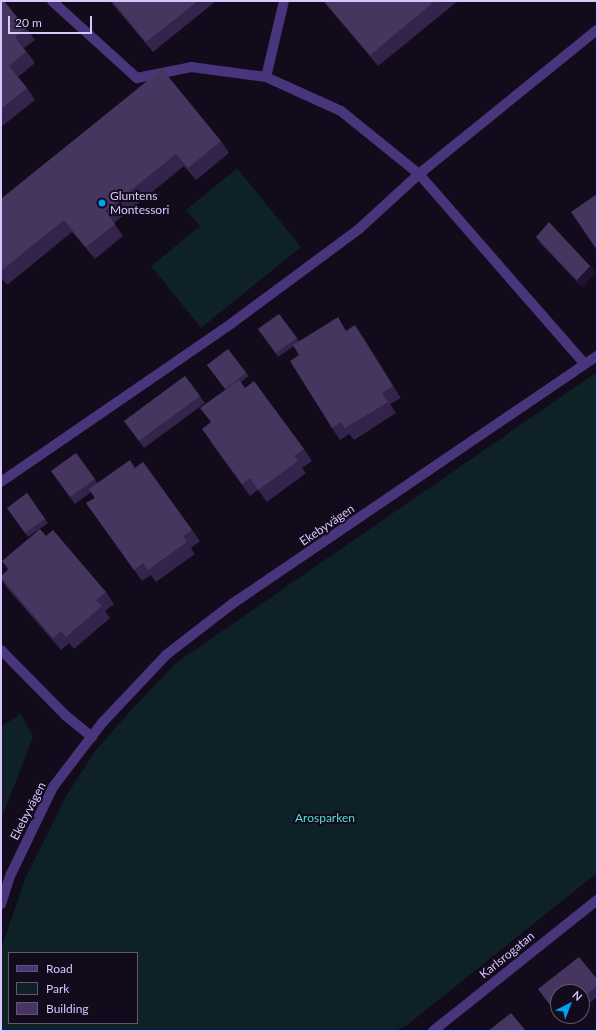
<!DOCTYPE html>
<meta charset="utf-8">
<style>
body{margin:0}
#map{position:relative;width:598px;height:1032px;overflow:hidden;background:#120b1c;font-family:Lato,sans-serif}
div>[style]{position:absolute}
.green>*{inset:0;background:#0e2126}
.minor>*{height:10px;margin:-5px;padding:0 5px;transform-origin:5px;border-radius:5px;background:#49357b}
.wall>*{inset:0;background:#34234b}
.shaded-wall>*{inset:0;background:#1f1230}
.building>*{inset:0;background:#46355e}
.dots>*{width:11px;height:11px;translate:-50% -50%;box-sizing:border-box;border:2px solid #120b1c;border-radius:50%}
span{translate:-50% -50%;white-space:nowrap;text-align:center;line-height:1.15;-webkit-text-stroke:4px #120b1c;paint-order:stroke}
.poi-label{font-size:12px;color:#dac6ff}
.left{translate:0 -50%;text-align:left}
.street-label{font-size:12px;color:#dac6ff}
.park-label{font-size:12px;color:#53dedc}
.frame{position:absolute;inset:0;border:2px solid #dac6ff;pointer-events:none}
.legend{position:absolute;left:8px;top:952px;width:130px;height:72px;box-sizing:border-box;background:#120b1c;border:1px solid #625677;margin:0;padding:5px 7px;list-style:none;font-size:12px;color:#dac6ff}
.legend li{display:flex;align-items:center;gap:8px;height:20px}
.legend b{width:20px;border:1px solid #625677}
.north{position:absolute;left:550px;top:984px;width:40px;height:40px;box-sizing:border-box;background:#120b1c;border:1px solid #625677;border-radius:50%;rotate:42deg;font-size:11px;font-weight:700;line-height:16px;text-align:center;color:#dac6ff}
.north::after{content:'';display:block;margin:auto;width:14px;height:18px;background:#00a0f1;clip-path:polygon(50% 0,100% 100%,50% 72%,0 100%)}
.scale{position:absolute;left:8px;top:16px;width:84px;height:18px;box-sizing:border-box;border:2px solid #dac6ff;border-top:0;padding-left:5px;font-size:12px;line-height:14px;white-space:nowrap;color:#dac6ff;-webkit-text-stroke:3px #120b1c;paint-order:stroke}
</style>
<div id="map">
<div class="green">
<div style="clip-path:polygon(237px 168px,301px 247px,201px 328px,151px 266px,200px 226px,186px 210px)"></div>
<div style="clip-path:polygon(evenodd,597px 372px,597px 873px,406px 1026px,394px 1031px,1px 1031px,1px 949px,25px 879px,66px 796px,96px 750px,132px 709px,176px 663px,597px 372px,9px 953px,137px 953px,137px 1023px,9px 1023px,9px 953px)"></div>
<div style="clip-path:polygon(21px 714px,33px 737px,1px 820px,1px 726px)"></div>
</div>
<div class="minor">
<div style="left:52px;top:1px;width:115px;rotate:42.2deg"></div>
<div style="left:137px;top:78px;width:55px;rotate:-11.5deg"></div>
<div style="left:191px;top:67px;width:76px;rotate:7.6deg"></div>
<div style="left:266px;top:77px;width:82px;rotate:24.4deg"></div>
<div style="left:341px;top:111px;width:100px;rotate:38.9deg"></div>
<div style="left:419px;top:174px;width:252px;rotate:48.9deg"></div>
<div style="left:266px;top:77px;width:78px;rotate:-76.7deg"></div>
<div style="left:1px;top:482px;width:280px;rotate:-34.5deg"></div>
<div style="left:232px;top:323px;width:158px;rotate:-36.5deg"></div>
<div style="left:359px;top:229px;width:81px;rotate:-42.5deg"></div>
<div style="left:419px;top:174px;width:229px;rotate:-39deg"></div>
<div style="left:1px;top:650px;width:91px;rotate:45.4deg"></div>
<div style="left:65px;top:715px;width:35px;rotate:39deg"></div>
<div style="left:1px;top:904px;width:32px;rotate:-72deg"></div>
<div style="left:11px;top:874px;width:97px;rotate:-64.2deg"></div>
<div style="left:53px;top:787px;width:81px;rotate:-52.6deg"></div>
<div style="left:102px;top:723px;width:93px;rotate:-46.7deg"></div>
<div style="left:166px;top:655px;width:83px;rotate:-37.7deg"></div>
<div style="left:232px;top:604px;width:441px;rotate:-34.2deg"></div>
<div style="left:433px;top:1031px;width:210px;rotate:-38.6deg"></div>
</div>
<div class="wall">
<div style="clip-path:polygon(1px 1px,26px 28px,35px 40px,24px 48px,35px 63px,18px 77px,27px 88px,35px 100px,1px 127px)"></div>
<div style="clip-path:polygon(110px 1px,216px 1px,153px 52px)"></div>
<div style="clip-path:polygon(323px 1px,458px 1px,378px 66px)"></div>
<div style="clip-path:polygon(221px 141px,229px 153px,196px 180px,184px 166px,114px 223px,123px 236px,95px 259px,72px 232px,7px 285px,1px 278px,1px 197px,2px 198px)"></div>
<div style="clip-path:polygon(536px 237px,590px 266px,595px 273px,582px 287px,541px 244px)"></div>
<div style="clip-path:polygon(279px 314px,299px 341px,347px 331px,363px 337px,401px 398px,390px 404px,396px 413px,354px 440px,349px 434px,340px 440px,332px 428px,299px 355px,294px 346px,278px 357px,258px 329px)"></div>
<div style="clip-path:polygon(228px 349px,249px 376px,241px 382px,245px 388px,304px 449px,312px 461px,302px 468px,306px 473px,267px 502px,258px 490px,250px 496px,210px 441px,211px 423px,226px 389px,207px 365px)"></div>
<div style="clip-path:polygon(185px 376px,205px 403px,144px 448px,124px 421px)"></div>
<div style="clip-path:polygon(76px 453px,97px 483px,135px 468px,143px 462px,200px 541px,191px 548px,195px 554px,156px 582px,151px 575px,142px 581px,86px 503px,95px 498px,91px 492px,75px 504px,51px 471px)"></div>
<div style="clip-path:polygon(27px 493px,48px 523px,28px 537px,7px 508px)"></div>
<div style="clip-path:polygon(46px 536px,106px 592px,114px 604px,105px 611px,110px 618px,74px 649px,69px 643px,61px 650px,8px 589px,1px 579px,8px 570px,2px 561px)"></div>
<div style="clip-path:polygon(597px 979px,597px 997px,582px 1009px,582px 992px,558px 992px,558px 1016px,573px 1016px,564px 1023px,543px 996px,538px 989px)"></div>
</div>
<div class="shaded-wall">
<div style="clip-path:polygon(590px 266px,595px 273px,582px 287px,577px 280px)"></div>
<div style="clip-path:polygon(355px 325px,363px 337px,401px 398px,393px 386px)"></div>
</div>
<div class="building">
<div style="clip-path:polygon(1px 1px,4px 1px,26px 28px,15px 37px,26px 52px,9px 66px,27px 88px,1px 109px)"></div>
<div style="clip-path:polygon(112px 1px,198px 1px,146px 42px)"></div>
<div style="clip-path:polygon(324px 1px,435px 1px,370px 55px)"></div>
<div style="clip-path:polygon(162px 69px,221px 141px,188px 168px,176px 154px,105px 211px,115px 224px,86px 247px,64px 220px,1px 271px,1px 197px,2px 198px)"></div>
<div style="clip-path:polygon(597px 194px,597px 250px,571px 212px)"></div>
<div style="clip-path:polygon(549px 222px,590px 266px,577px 280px,536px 237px)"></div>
<div style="clip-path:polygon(279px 314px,297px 338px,276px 353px,258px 329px)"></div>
<div style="clip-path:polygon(338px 317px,346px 331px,355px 325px,393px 386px,382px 393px,388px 402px,345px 428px,341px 422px,332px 428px,290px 361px,299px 355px,293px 345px)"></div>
<div style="clip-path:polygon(228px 349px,246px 373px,225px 389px,207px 365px)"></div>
<div style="clip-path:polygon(185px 376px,200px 396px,139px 441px,124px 421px)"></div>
<div style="clip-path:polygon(239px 380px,245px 388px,254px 381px,304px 449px,294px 456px,298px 461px,258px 490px,250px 478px,242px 484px,202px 429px,211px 422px,200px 408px)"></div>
<div style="clip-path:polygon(76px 453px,95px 479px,70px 497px,51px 471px)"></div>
<div style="clip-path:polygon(130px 460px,135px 468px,143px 462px,192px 530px,183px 536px,187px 542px,148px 570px,143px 563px,134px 570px,86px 503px,95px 498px,89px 489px)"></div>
<div style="clip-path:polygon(27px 493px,45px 519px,25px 533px,7px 508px)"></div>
<div style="clip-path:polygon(40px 529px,46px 536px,53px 530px,106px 592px,96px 600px,102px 606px,66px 637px,61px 631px,53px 638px,1px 578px,1px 576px,9px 569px,2px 561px)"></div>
<div style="clip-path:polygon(579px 957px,597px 979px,597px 986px,582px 998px,582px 992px,558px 992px,558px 1015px,538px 989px)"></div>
<div style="clip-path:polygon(511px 1013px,526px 1031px,488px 1031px)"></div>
</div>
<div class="dots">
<div style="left:102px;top:203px;background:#00a0f1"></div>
</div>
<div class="poi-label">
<span class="left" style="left:110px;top:203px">Gluntens<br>Montessori</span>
</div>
<div class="street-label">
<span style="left:327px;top:525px;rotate:-34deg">Ekebyvägen</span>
<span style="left:28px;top:811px;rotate:-63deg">Ekebyvägen</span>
<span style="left:507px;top:955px;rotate:-39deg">Karlsrogatan</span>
</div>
<div class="park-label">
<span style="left:325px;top:818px">Arosparken</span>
</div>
<div class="frame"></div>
<ul class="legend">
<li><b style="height:5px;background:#49357b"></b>Road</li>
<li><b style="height:11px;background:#0e2126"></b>Park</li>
<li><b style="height:11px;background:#46355e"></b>Building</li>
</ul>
<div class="north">N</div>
<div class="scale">20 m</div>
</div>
